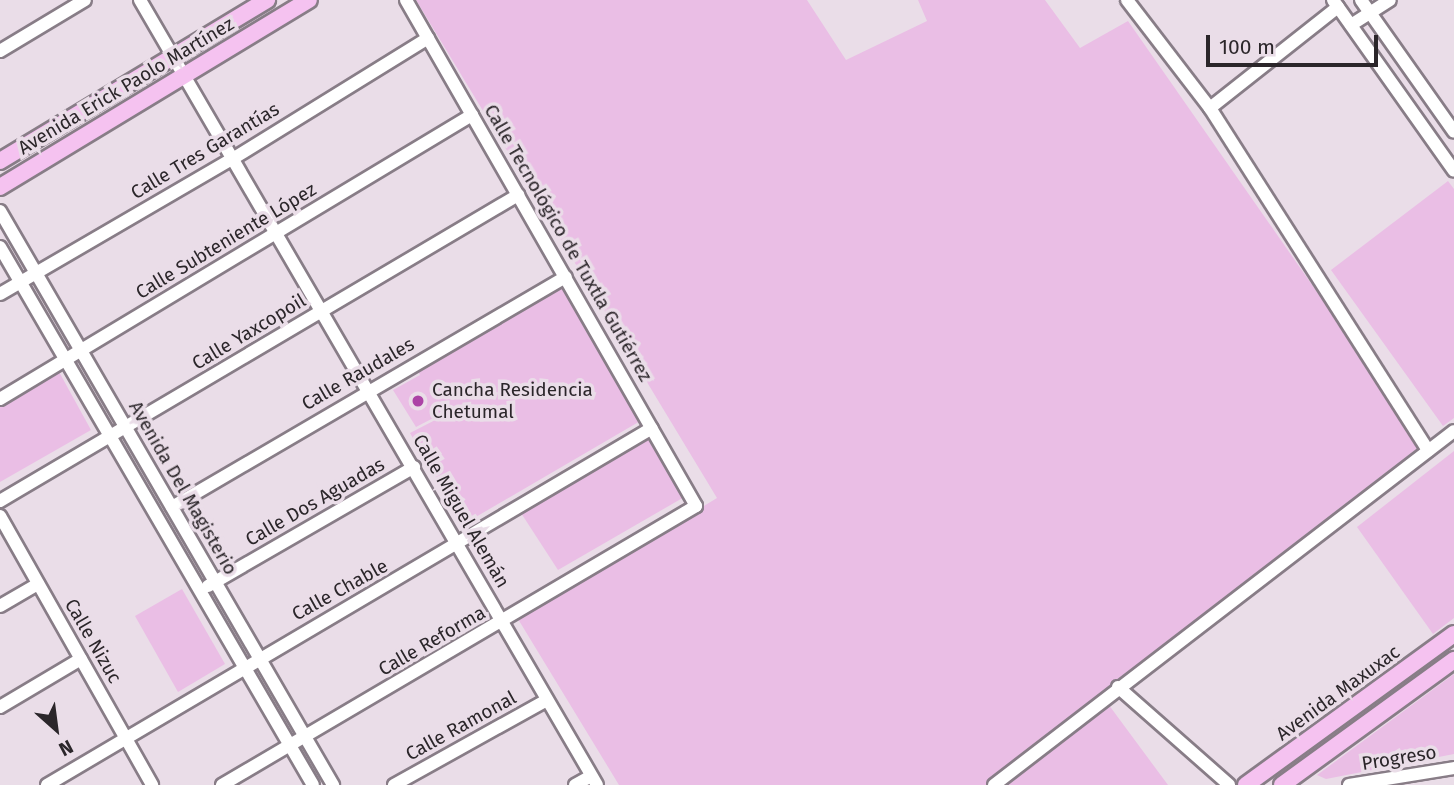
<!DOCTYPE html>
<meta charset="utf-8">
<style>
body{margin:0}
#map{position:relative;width:1454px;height:785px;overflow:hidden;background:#eadde8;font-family:"Fira Sans",sans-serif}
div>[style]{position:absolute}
.green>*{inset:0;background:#eabee5}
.roads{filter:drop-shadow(2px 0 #887d87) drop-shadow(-2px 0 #887d87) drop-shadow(0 2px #887d87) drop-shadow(0 -2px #887d87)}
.minor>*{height:12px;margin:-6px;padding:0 6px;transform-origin:6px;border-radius:6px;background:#fff}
.major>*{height:16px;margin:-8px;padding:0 8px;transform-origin:8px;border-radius:8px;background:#f5c2f0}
.dots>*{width:19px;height:19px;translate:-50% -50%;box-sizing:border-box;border:4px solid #eadde8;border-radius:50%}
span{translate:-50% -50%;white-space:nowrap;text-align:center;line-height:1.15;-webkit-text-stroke:7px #eadde8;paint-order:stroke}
.street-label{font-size:19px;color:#2b262a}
.poi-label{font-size:19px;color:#2b262a}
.left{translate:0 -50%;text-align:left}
.north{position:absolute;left:21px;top:694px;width:70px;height:70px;-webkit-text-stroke:5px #eadde8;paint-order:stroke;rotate:152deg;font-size:19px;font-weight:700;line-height:28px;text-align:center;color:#2b262a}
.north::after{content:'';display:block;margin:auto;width:24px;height:32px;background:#2b262a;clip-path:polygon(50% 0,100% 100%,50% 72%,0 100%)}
.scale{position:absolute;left:1206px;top:35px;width:172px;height:32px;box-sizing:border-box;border:4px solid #2b262a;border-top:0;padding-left:9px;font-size:21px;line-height:24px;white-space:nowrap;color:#2b262a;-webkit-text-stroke:5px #eadde8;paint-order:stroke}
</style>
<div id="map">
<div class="green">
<div style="clip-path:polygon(416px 0,807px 0,846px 60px,927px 21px,918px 0,1045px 0,1080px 48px,1128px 21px,1423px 444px,1100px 693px,1168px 785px,619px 785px,518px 619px,717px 498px)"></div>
<div style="clip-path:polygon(1448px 181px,1454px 189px,1454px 418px,1443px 426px,1331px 270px)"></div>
<div style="clip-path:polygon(565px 282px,642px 420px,462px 525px,410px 433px,445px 415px,443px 413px,416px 427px,393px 390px,420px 375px,416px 367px)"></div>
<div style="clip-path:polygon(58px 370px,91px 430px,0 482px,0 404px)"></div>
<div style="clip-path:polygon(651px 433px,686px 496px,558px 570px,521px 513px)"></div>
<div style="clip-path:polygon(1454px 451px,1454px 618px,1433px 634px,1357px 527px)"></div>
<div style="clip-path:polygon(182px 589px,225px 664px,178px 692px,135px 616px)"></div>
<div style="clip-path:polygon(1454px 674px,1454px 754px,1326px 779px,1317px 775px)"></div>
</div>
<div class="roads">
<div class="minor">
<div style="left:140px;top:0;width:908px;rotate:59.79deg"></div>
<div style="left:1127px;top:0;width:136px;rotate:52.5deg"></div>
<div style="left:1210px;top:108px;width:406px;rotate:57.5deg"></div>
<div style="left:1333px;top:0;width:209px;rotate:54.7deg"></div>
<div style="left:1361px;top:0;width:161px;rotate:54.8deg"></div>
<div style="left:1351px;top:25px;width:46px;rotate:-32.7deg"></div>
<div style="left:0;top:51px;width:99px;rotate:-31deg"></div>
<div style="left:1210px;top:108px;width:163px;rotate:-38.3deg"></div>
<div style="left:0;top:211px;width:664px;rotate:59.88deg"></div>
<div style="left:0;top:247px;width:622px;rotate:59.81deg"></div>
<div style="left:0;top:294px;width:271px;rotate:-30.2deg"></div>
<div style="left:234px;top:158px;width:228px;rotate:-31.7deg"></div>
<div style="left:0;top:399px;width:551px;rotate:-31.04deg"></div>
<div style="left:0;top:501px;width:602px;rotate:-30.57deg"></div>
<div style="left:172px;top:507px;width:456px;rotate:-30.3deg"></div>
<div style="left:0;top:516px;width:309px;rotate:60.5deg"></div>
<div style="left:208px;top:586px;width:238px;rotate:-30deg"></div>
<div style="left:0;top:606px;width:44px;rotate:-30.1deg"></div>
<div style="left:1118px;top:687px;width:148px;rotate:41.4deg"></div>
<div style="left:0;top:707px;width:94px;rotate:-30.7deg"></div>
<div style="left:47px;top:785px;width:702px;rotate:-30.54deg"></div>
<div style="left:222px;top:785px;width:550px;rotate:-30.48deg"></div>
<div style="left:696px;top:506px;width:583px;rotate:-119.82deg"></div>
<div style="left:394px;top:785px;width:175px;rotate:-29.1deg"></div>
<div style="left:575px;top:785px;width:18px;rotate:-29deg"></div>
<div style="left:994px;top:785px;width:580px;rotate:-37.58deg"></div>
<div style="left:1349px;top:785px;width:106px;rotate:-9.2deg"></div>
</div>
<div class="major">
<div style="left:0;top:161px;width:312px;rotate:-31.1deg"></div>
<div style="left:0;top:187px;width:361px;rotate:-31.2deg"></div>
<div style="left:1246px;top:785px;width:257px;rotate:-36deg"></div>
<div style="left:1282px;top:785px;width:213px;rotate:-36deg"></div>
</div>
</div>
<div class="dots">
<div style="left:418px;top:401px;background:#ac43a6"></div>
</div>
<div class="street-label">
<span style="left:126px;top:86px;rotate:-31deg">Avenida Erick Paolo Martínez</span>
<span style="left:205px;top:151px;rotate:-31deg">Calle Tres Garantías</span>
<span style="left:226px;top:241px;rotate:-31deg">Calle Subteniente López</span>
<span style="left:568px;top:243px;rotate:60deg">Calle Tecnológico de Tuxtla Gutiérrez</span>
<span style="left:249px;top:332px;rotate:-31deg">Calle Yaxcopoil</span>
<span style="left:358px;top:374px;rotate:-30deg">Calle Raudales</span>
<span style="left:183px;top:488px;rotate:60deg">Avenida Del Magisterio</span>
<span style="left:315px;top:502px;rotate:-30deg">Calle Dos Aguadas</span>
<span style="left:461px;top:511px;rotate:60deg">Calle Miguel Alemán</span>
<span style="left:340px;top:590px;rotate:-29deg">Calle Chable</span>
<span style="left:93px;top:641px;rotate:60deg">Calle Nizuc</span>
<span style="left:432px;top:641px;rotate:-30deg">Calle Reforma</span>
<span style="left:1338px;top:693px;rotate:-36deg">Avenida Maxuxac</span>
<span style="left:461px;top:726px;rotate:-29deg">Calle Ramonal</span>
<span style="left:1399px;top:758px;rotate:-9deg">Progreso</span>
</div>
<div class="poi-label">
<span class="left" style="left:432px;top:401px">Cancha Residencia<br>Chetumal</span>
</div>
<div class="north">N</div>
<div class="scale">100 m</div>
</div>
